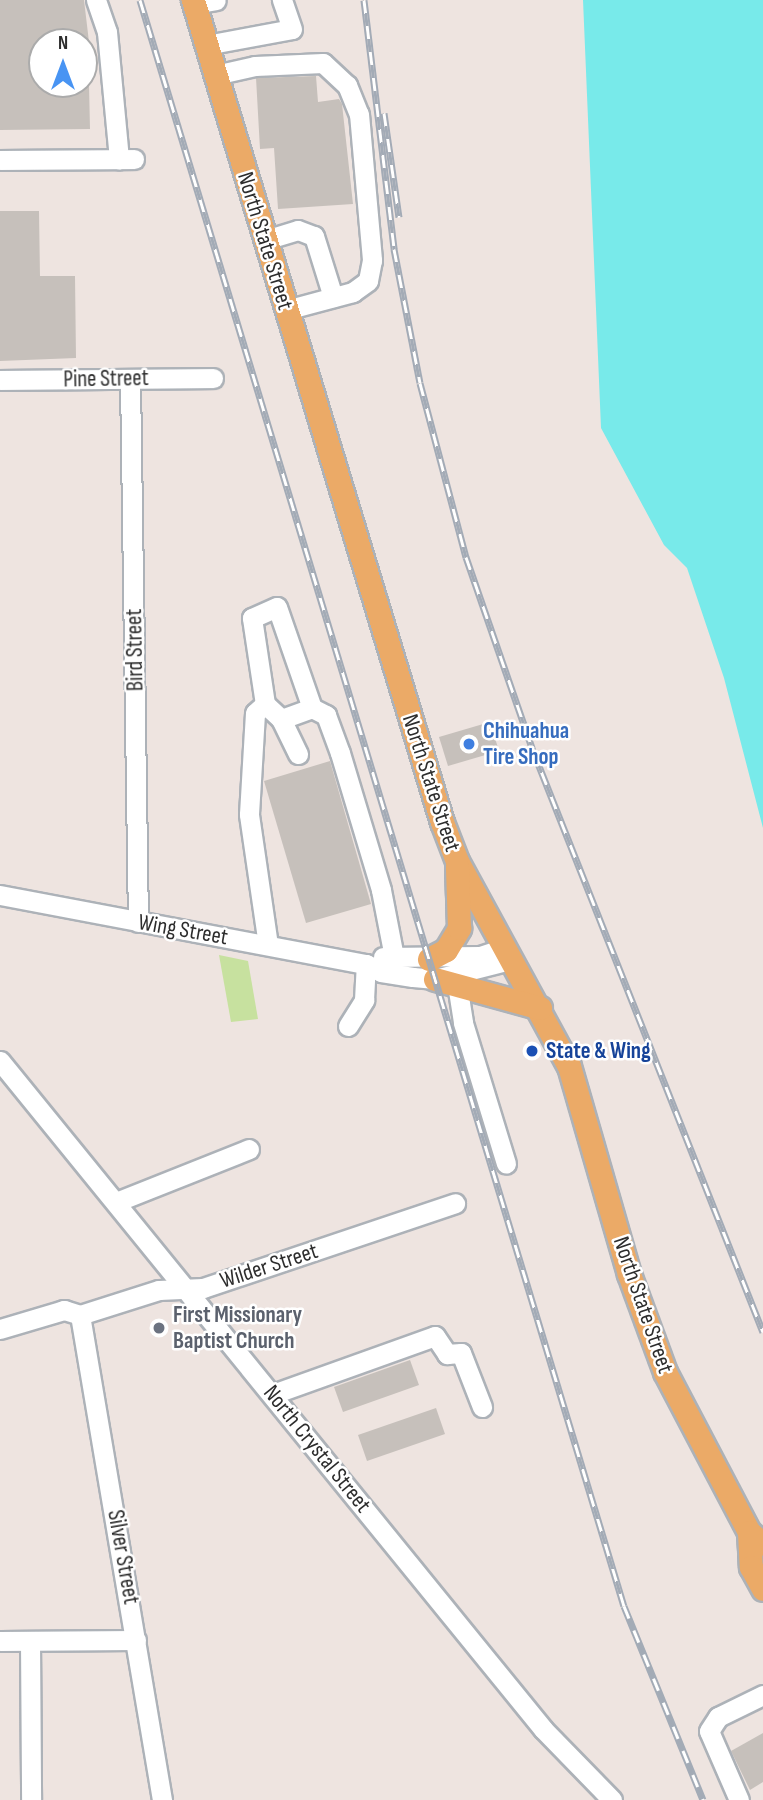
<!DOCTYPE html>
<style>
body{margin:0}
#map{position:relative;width:763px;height:1800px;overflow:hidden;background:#eee4e0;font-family:"Sofia Sans Condensed",sans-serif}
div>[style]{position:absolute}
.green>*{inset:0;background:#c7e19f}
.water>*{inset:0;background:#78eaea}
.building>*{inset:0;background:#c6c0bb}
.roads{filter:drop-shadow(2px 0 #adb2b8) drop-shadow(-2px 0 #adb2b8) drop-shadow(0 2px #adb2b8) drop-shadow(0 -2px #adb2b8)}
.minor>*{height:19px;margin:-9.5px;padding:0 9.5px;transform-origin:9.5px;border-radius:9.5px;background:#fff}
.major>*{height:23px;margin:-11.5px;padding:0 11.5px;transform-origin:11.5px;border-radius:11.5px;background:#ebaa67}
.rail>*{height:7px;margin-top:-3.5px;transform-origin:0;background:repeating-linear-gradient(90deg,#fff 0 13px,#a3abb6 0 26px);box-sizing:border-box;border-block:2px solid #a3abb6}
.dots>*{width:19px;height:19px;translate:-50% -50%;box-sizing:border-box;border:4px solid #fff;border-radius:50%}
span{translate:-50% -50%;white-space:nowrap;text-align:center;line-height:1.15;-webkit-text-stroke:5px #fff;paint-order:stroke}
.street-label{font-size:23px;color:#2d2d2d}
.shop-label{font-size:23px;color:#366cbe;font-weight:700}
.left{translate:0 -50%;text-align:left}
.transit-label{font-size:23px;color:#164399;font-weight:700}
.worship-label{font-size:23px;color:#5b616d;font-weight:700}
.north{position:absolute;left:28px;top:28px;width:70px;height:70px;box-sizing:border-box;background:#fff;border:2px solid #ababab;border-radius:50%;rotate:0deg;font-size:19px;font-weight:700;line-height:28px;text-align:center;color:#2d2d2d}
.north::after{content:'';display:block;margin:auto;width:24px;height:32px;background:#4894f3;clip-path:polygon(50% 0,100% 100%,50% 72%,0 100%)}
</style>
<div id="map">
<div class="green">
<div style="clip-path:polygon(219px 955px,248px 961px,258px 1019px,231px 1022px)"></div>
</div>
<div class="water">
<div style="clip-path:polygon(583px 0,763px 0,763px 828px,724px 678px,687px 568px,664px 545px,601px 428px)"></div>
</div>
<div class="building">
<div style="clip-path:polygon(0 0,84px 0,89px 42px,42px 42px,42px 84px,89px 84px,90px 129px,0 130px)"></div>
<div style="clip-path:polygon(316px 76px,318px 102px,339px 99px,342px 104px,353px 204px,278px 209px,274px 148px,260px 149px,256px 78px)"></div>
<div style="clip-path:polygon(0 211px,39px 211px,40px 276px,75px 276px,76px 358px,0 361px)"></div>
<div style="clip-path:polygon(490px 722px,499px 751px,448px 766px,439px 737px)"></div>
<div style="clip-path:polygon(330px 761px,371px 904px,306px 923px,264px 781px)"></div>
<div style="clip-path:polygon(410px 1360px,419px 1385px,343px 1412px,334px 1387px)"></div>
<div style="clip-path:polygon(436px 1408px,445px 1434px,367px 1461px,358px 1435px)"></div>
<div style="clip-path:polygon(763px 1733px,763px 1782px,750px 1790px,731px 1751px)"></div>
</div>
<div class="roads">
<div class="minor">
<div style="left:96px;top:0;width:34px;rotate:71deg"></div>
<div style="left:107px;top:32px;width:128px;rotate:84.6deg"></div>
<div style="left:194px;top:4px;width:22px;rotate:-10deg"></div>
<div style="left:206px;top:45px;width:87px;rotate:-10.5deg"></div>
<div style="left:292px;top:29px;width:31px;rotate:-109deg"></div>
<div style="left:215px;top:75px;width:41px;rotate:-12.7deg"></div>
<div style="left:255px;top:66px;width:68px;rotate:-2.5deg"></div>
<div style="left:323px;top:63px;width:33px;rotate:43deg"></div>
<div style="left:347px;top:85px;width:31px;rotate:68deg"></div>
<div style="left:359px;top:114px;width:147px;rotate:84.9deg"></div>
<div style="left:372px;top:260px;width:21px;rotate:101deg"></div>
<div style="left:368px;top:281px;width:19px;rotate:144deg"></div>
<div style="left:353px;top:292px;width:69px;rotate:165deg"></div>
<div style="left:0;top:160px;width:134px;rotate:-0.4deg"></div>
<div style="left:265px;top:240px;width:34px;rotate:-17deg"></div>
<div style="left:298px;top:230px;width:17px;rotate:21deg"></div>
<div style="left:314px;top:236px;width:64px;rotate:72.7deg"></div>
<div style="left:130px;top:379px;width:543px;rotate:89.16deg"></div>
<div style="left:0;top:380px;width:213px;rotate:-0.5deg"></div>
<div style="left:265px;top:704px;width:87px;rotate:-98.6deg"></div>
<div style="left:252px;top:618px;width:27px;rotate:-24deg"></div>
<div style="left:277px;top:607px;width:107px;rotate:70.9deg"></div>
<div style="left:312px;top:708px;width:33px;rotate:160deg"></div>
<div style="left:312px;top:708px;width:16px;rotate:27deg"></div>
<div style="left:326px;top:715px;width:40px;rotate:69.8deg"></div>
<div style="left:340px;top:753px;width:143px;rotate:73.3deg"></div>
<div style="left:381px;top:890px;width:68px;rotate:79deg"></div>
<div style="left:0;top:895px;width:372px;rotate:10.7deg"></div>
<div style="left:366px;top:964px;width:17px;rotate:28deg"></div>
<div style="left:381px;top:972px;width:32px;rotate:9deg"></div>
<div style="left:413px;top:977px;width:22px;rotate:5deg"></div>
<div style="left:435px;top:979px;width:77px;rotate:-14.2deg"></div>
<div style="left:268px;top:945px;width:132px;rotate:-98.3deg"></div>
<div style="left:249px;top:814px;width:101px;rotate:-86.6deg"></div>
<div style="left:255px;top:713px;width:13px;rotate:-42deg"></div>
<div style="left:265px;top:704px;width:22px;rotate:43deg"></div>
<div style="left:281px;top:719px;width:39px;rotate:64deg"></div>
<div style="left:383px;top:957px;width:97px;rotate:-0.6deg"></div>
<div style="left:480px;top:956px;width:23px;rotate:-18deg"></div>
<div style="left:457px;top:984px;width:39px;rotate:81deg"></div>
<div style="left:463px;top:1023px;width:147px;rotate:73deg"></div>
<div style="left:348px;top:1026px;width:31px;rotate:-58deg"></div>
<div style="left:364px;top:1000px;width:36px;rotate:-87deg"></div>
<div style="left:0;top:1061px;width:861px;rotate:50.89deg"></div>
<div style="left:543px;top:1729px;width:99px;rotate:45.8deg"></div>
<div style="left:116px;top:1202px;width:143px;rotate:-21.7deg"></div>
<div style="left:80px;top:1315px;width:492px;rotate:80.4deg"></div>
<div style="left:0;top:1329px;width:67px;rotate:-16.5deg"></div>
<div style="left:64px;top:1310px;width:17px;rotate:17deg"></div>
<div style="left:80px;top:1315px;width:83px;rotate:-17.6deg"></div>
<div style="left:159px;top:1290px;width:44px;rotate:-2.6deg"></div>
<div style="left:203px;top:1288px;width:266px;rotate:-18.6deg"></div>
<div style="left:273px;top:1394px;width:172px;rotate:-19.7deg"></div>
<div style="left:435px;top:1336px;width:22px;rotate:56deg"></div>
<div style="left:447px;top:1354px;width:14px;rotate:-4deg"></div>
<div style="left:461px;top:1353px;width:58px;rotate:68.7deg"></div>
<div style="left:0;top:1641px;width:136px;rotate:-0.4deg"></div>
<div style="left:30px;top:1641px;width:159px;rotate:89.6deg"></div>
<div style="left:739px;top:1800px;width:75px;rotate:-113.5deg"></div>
<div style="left:709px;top:1731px;width:17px;rotate:-57deg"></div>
<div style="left:718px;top:1717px;width:50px;rotate:-26.1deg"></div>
</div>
<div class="major">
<div style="left:193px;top:0;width:859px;rotate:73.15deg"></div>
<div style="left:442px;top:822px;width:42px;rotate:69deg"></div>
<div style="left:457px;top:861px;width:234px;rotate:61.4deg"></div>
<div style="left:569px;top:1066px;width:216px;rotate:73.9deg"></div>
<div style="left:629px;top:1274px;width:104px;rotate:69.8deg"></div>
<div style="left:665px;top:1372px;width:181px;rotate:62.3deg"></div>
<div style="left:749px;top:1532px;width:18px;rotate:41deg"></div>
<div style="left:429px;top:959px;width:19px;rotate:-28deg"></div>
<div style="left:446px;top:950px;width:26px;rotate:-59deg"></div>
<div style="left:459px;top:928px;width:61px;rotate:-91.9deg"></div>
<div style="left:435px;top:979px;width:109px;rotate:15.4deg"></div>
<div style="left:749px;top:1532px;width:35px;rotate:87deg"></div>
<div style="left:751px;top:1567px;width:25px;rotate:61deg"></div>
</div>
</div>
<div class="rail">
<div style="left:140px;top:0;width:1677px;rotate:73.23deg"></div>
<div style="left:624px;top:1606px;width:209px;rotate:67.8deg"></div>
<div style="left:364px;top:0;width:251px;rotate:83.1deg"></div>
<div style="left:394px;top:249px;width:136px;rotate:79deg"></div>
<div style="left:420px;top:383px;width:180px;rotate:75.2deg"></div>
<div style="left:466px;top:557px;width:202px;rotate:70.9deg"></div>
<div style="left:532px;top:748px;width:628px;rotate:68.42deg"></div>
<div style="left:384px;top:113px;width:105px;rotate:81.8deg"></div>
</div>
<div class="dots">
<div style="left:469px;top:744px;background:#3f7fe0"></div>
<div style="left:532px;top:1051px;background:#1a4fb4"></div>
<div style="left:159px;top:1328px;background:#6b7280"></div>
</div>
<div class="street-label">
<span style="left:265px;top:241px;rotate:73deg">North State Street</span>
<span style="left:106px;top:379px;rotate:-1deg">Pine Street</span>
<span style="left:135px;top:650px;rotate:-91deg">Bird Street</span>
<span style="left:431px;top:783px;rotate:72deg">North State Street</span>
<span style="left:183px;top:930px;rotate:10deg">Wing Street</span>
<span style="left:269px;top:1266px;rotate:-18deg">Wilder Street</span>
<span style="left:643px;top:1305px;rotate:71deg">North State Street</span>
<span style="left:317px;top:1449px;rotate:51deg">North Crystal Street</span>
<span style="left:123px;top:1557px;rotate:80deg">Silver Street</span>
</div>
<div class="shop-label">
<span class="left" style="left:483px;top:744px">Chihuahua<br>Tire Shop</span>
</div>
<div class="transit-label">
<span class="left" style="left:546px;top:1051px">State &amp; Wing</span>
</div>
<div class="worship-label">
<span class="left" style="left:173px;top:1328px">First Missionary<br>Baptist Church</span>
</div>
<div class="north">N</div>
</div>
